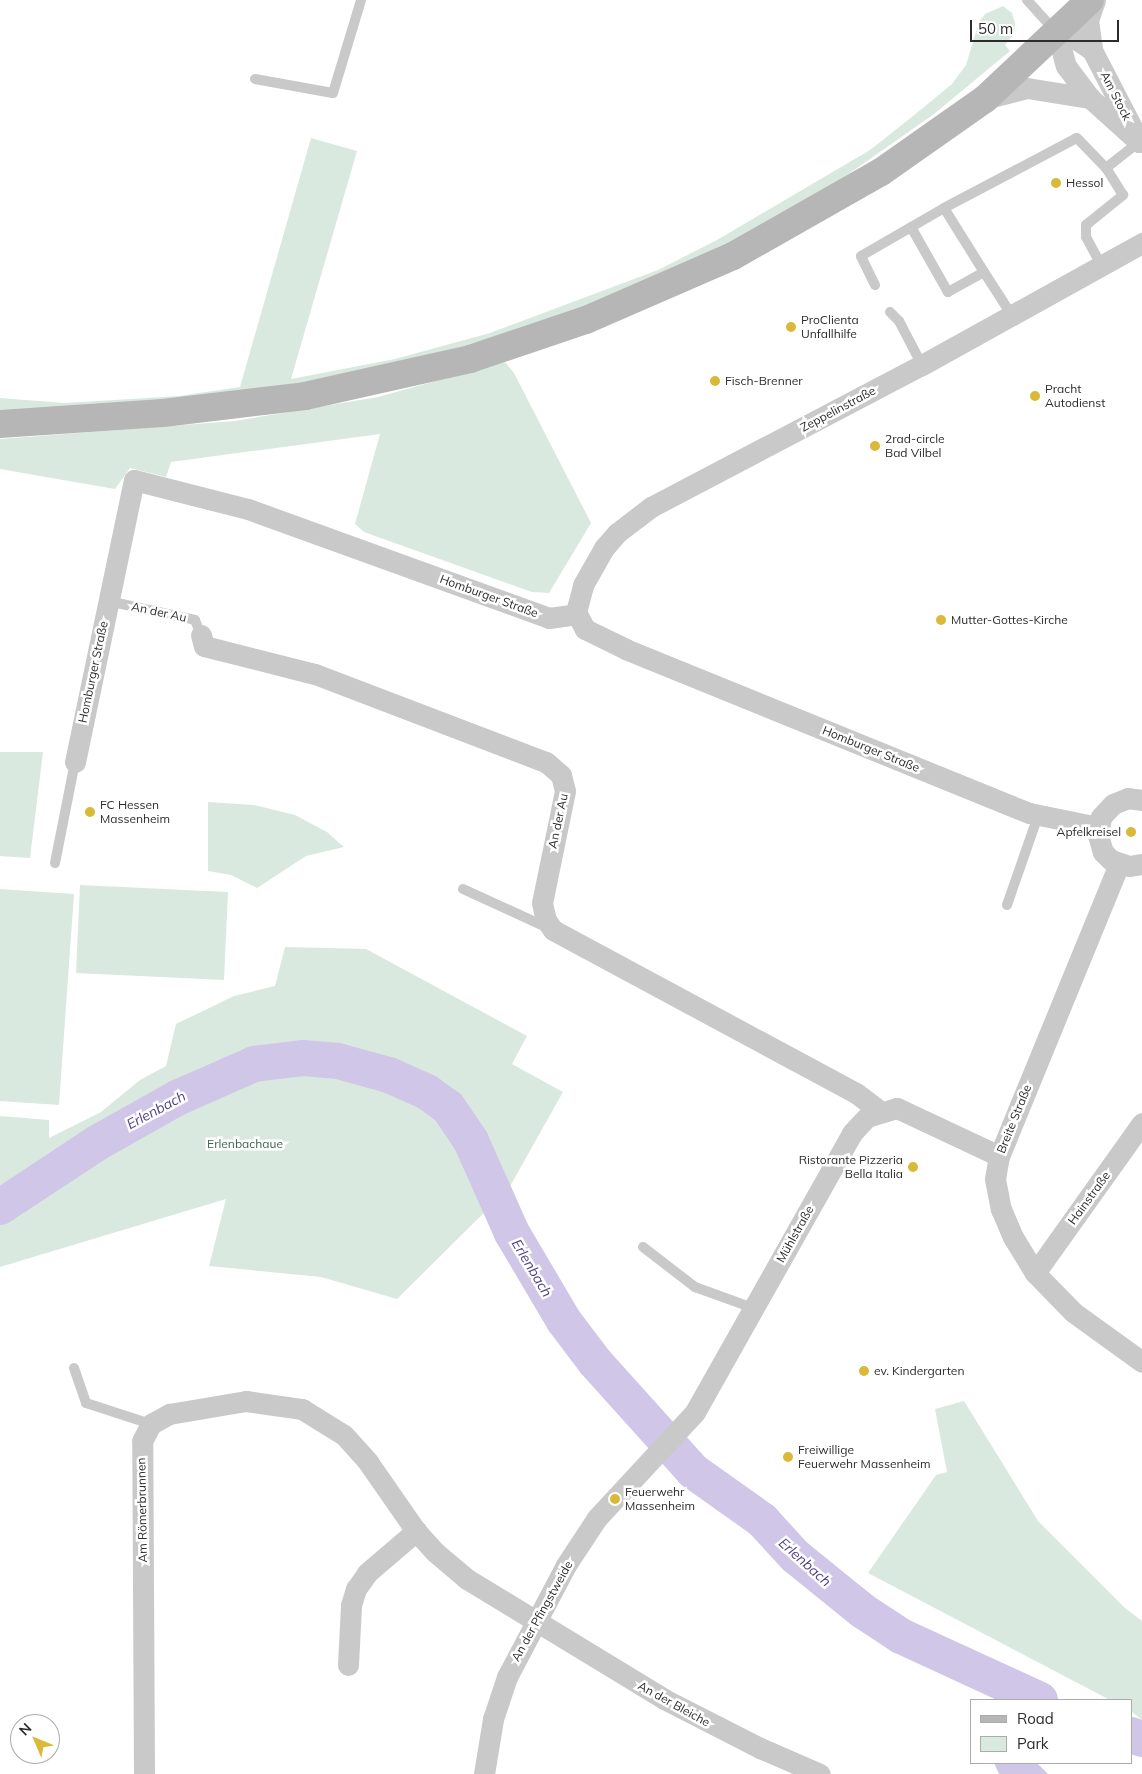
<!DOCTYPE html>
<meta charset="utf-8">
<style>
body{margin:0}
#map{position:relative;width:1142px;height:1774px;overflow:hidden;background:#fff;font-family:Mulish,sans-serif}
div>[style]{position:absolute}
.green>*{inset:0;background:#dae9df}
.water>*{inset:0;background:#d0c7e8}
.river>*{height:36px;margin:-18px;padding:0 18px;transform-origin:18px;border-radius:18px;background:#d0c7e8}
.service>*{height:10px;margin:-5px;padding:0 5px;transform-origin:5px;border-radius:5px;background:#c9c9c9}
.minor>*{height:21px;margin:-10.5px;padding:0 10.5px;transform-origin:10.5px;border-radius:10.5px;background:#c9c9c9}
.secondary>*{height:28px;margin:-14px;padding:0 14px;transform-origin:14px;border-radius:14px;background:#b6b6b6}
.dots>*{width:14px;height:14px;translate:-50% -50%;box-sizing:border-box;border:2px solid #fff;border-radius:50%}
span{translate:-50% -50%;white-space:nowrap;text-align:center;line-height:1.15;-webkit-text-stroke:5px #fff;paint-order:stroke}
.street-label{font-size:12px;color:#2c2c2c}
.poi-label{font-size:12px;color:#2c2c2c}
.left{translate:0 -50%;text-align:left}
.right{translate:-100% -50%;text-align:right}
.park-label{font-size:12px;color:#3d654d}
.water-label{font-size:14px;color:#534089;font-style:italic}
.legend{position:absolute;left:970px;top:1699px;width:162px;height:65px;box-sizing:border-box;background:#fff;border:1px solid #ababab;margin:0;padding:6px 9px;list-style:none;font-size:15px;color:#2c2c2c}
.legend li{display:flex;align-items:center;gap:10px;height:25px}
.legend b{width:25px;border:1px solid #ababab}
.north{position:absolute;left:10px;top:1714px;width:50px;height:50px;box-sizing:border-box;background:#fff;border:1px solid #ababab;border-radius:50%;rotate:315deg;font-size:14px;font-weight:700;line-height:20px;text-align:center;color:#2c2c2c}
.north::after{content:'';display:block;margin:auto;width:18px;height:22px;background:#dab938;clip-path:polygon(50% 0,100% 100%,50% 72%,0 100%)}
.scale{position:absolute;left:970px;top:20px;width:149px;height:22px;box-sizing:border-box;border:2px solid #2c2c2c;border-top:0;padding-left:6px;font-size:15px;line-height:18px;white-space:nowrap;color:#2c2c2c;-webkit-text-stroke:4px #fff;paint-order:stroke}
</style>
<div id="map">
<div class="green">
<div style="clip-path:polygon(1003px 6px,1012px 13px,1015px 23px,1014px 34px,1005px 45px,1010px 51px,934px 114px,833px 185px,745px 236px,615px 296px,494px 340px,269px 391px,0 415px,0 398px,65px 403px,179px 396px,240px 387px,311px 138px,357px 151px,291px 379px,395px 359px,490px 333px,658px 270px,717px 240px,870px 150px,913px 116px,952px 84px,966px 65px,979px 22px,985px 14px)"></div>
<div style="clip-path:polygon(505px 362px,514px 373px,591px 523px,549px 593px,532px 592px,364px 532px,355px 524px,380px 434px,171px 462px,166px 477px,130px 468px,115px 489px,0 469px,0 439px,235px 421px,378px 397px)"></div>
<div style="clip-path:polygon(0 752px,43px 752px,30px 858px,0 856px)"></div>
<div style="clip-path:polygon(208px 802px,254px 805px,295px 815px,327px 832px,344px 847px,306px 856px,257px 888px,231px 875px,208px 871px)"></div>
<div style="clip-path:polygon(80px 885px,228px 892px,224px 980px,76px 973px)"></div>
<div style="clip-path:polygon(0 889px,74px 894px,59px 1105px,0 1101px)"></div>
<div style="clip-path:polygon(285px 947px,366px 949px,527px 1036px,512px 1064px,563px 1092px,509px 1188px,397px 1299px,321px 1277px,209px 1266px,226px 1199px,0 1267px,0 1116px,49px 1120px,49px 1138px,101px 1112px,140px 1080px,166px 1066px,176px 1024px,234px 996px,275px 986px)"></div>
<div style="clip-path:polygon(964px 1401px,1038px 1521px,1125px 1608px,1142px 1621px,1142px 1720px,1131px 1711px,1131px 1700px,1110px 1700px,868px 1573px,936px 1475px,947px 1472px,935px 1409px)"></div>
</div>
<div class="water">
<div style="clip-path:polygon(994px 1763px,1037px 1763px,1048px 1774px,999px 1774px)"></div>
</div>
<div class="river">
<div style="left:0;top:1207px;width:116px;rotate:-33.4deg"></div>
<div style="left:97px;top:1143px;width:92px;rotate:-29.4deg"></div>
<div style="left:177px;top:1098px;width:84px;rotate:-23.8deg"></div>
<div style="left:254px;top:1064px;width:49px;rotate:-7deg"></div>
<div style="left:303px;top:1058px;width:35px;rotate:5deg"></div>
<div style="left:338px;top:1061px;width:53px;rotate:15.4deg"></div>
<div style="left:389px;top:1075px;width:42px;rotate:24.1deg"></div>
<div style="left:427px;top:1092px;width:26px;rotate:36deg"></div>
<div style="left:448px;top:1107px;width:41px;rotate:55.9deg"></div>
<div style="left:471px;top:1141px;width:101px;rotate:66deg"></div>
<div style="left:512px;top:1233px;width:102px;rotate:59.4deg"></div>
<div style="left:564px;top:1321px;width:51px;rotate:52.9deg"></div>
<div style="left:595px;top:1362px;width:147px;rotate:48deg"></div>
<div style="left:693px;top:1471px;width:85px;rotate:35.4deg"></div>
<div style="left:762px;top:1520px;width:49px;rotate:47.5deg"></div>
<div style="left:795px;top:1556px;width:87px;rotate:39deg"></div>
<div style="left:863px;top:1611px;width:45px;rotate:33.3deg"></div>
<div style="left:901px;top:1636px;width:153px;rotate:24.7deg"></div>
<div style="left:1131px;top:1735px;width:12px;rotate:20deg"></div>
</div>
<div class="service">
<div style="left:1027px;top:0;width:42px;rotate:47.9deg"></div>
<div style="left:255px;top:79px;width:79px;rotate:10.2deg"></div>
<div style="left:333px;top:93px;width:97px;rotate:-73.2deg"></div>
<div style="left:911px;top:227px;width:75px;rotate:60.4deg"></div>
<div style="left:948px;top:292px;width:41px;rotate:-29.1deg"></div>
<div style="left:984px;top:272px;width:50px;rotate:57.3deg"></div>
<div style="left:1101px;top:265px;width:32px;rotate:-118deg"></div>
<div style="left:1086px;top:237px;width:12px;rotate:-90deg"></div>
<div style="left:1086px;top:225px;width:48px;rotate:-39deg"></div>
<div style="left:1123px;top:195px;width:32px;rotate:-122deg"></div>
<div style="left:1106px;top:168px;width:42px;rotate:-38.2deg"></div>
<div style="left:984px;top:272px;width:75px;rotate:-122deg"></div>
<div style="left:944px;top:208px;width:150px;rotate:-27.8deg"></div>
<div style="left:1077px;top:138px;width:42px;rotate:46deg"></div>
<div style="left:875px;top:285px;width:32px;rotate:-116deg"></div>
<div style="left:861px;top:256px;width:96px;rotate:-30deg"></div>
<div style="left:890px;top:312px;width:13px;rotate:45deg"></div>
<div style="left:899px;top:321px;width:50px;rotate:62.4deg"></div>
<div style="left:108px;top:601px;width:89px;rotate:12.3deg"></div>
<div style="left:195px;top:620px;width:16px;rotate:68deg"></div>
<div style="left:55px;top:863px;width:103px;rotate:-78.8deg"></div>
<div style="left:463px;top:889px;width:94px;rotate:24.6deg"></div>
<div style="left:1007px;top:905px;width:94px;rotate:-70.8deg"></div>
<div style="left:643px;top:1247px;width:66px;rotate:37.6deg"></div>
<div style="left:695px;top:1287px;width:62px;rotate:19.9deg"></div>
<div style="left:74px;top:1368px;width:37px;rotate:71deg"></div>
<div style="left:86px;top:1403px;width:68px;rotate:17.9deg"></div>
</div>
<div class="minor">
<div style="left:1095px;top:0;width:21px;rotate:109deg"></div>
<div style="left:1088px;top:20px;width:30px;rotate:82deg"></div>
<div style="left:1092px;top:50px;width:93px;rotate:62.6deg"></div>
<div style="left:1092px;top:50px;width:23px;rotate:-146deg"></div>
<div style="left:1073px;top:37px;width:16px;rotate:-166deg"></div>
<div style="left:1057px;top:33px;width:34px;rotate:75deg"></div>
<div style="left:1066px;top:66px;width:40px;rotate:53deg"></div>
<div style="left:1090px;top:98px;width:66px;rotate:41.9deg"></div>
<div style="left:988px;top:98px;width:40px;rotate:-14.4deg"></div>
<div style="left:1027px;top:88px;width:64px;rotate:9deg"></div>
<div style="left:201px;top:635px;width:11px;rotate:75deg"></div>
<div style="left:204px;top:646px;width:114px;rotate:14.2deg"></div>
<div style="left:315px;top:674px;width:247px;rotate:20.9deg"></div>
<div style="left:546px;top:762px;width:20px;rotate:41deg"></div>
<div style="left:561px;top:775px;width:16px;rotate:76deg"></div>
<div style="left:565px;top:791px;width:114px;rotate:101.6deg"></div>
<div style="left:542px;top:903px;width:17px;rotate:77deg"></div>
<div style="left:546px;top:920px;width:12px;rotate:55deg"></div>
<div style="left:553px;top:930px;width:344px;rotate:28.3deg"></div>
<div style="left:856px;top:1093px;width:30px;rotate:37deg"></div>
<div style="left:75px;top:762px;width:288px;rotate:-78.2deg"></div>
<div style="left:134px;top:480px;width:118px;rotate:14.3deg"></div>
<div style="left:248px;top:509px;width:320px;rotate:19.9deg"></div>
<div style="left:549px;top:618px;width:28px;rotate:-8deg"></div>
<div style="left:1142px;top:800px;width:14px;rotate:-172deg"></div>
<div style="left:1128px;top:798px;width:16px;rotate:158deg"></div>
<div style="left:1113px;top:804px;width:18px;rotate:133deg"></div>
<div style="left:1101px;top:817px;width:18px;rotate:99deg"></div>
<div style="left:1098px;top:835px;width:18px;rotate:74deg"></div>
<div style="left:1103px;top:852px;width:11px;rotate:45deg"></div>
<div style="left:1111px;top:860px;width:19px;rotate:18deg"></div>
<div style="left:1129px;top:866px;width:13px;rotate:-9deg"></div>
<div style="left:1098px;top:827px;width:70px;rotate:-168.5deg"></div>
<div style="left:1029px;top:813px;width:435px;rotate:-157.9deg"></div>
<div style="left:626px;top:649px;width:46px;rotate:-154deg"></div>
<div style="left:585px;top:629px;width:19px;rotate:-118deg"></div>
<div style="left:576px;top:612px;width:28px;rotate:-75deg"></div>
<div style="left:583px;top:585px;width:43px;rotate:-60.4deg"></div>
<div style="left:604px;top:548px;width:20px;rotate:-49deg"></div>
<div style="left:617px;top:533px;width:43px;rotate:-37.4deg"></div>
<div style="left:651px;top:507px;width:306px;rotate:-27.7deg"></div>
<div style="left:922px;top:365px;width:252px;rotate:-29deg"></div>
<div style="left:1119px;top:864px;width:316px;rotate:112.3deg"></div>
<div style="left:999px;top:1156px;width:23px;rotate:100deg"></div>
<div style="left:995px;top:1179px;width:31px;rotate:79deg"></div>
<div style="left:1001px;top:1209px;width:30px;rotate:67deg"></div>
<div style="left:1013px;top:1237px;width:42px;rotate:58.6deg"></div>
<div style="left:1035px;top:1273px;width:54px;rotate:45.7deg"></div>
<div style="left:1073px;top:1312px;width:85px;rotate:35.9deg"></div>
<div style="left:1035px;top:1273px;width:184px;rotate:-54.5deg"></div>
<div style="left:348px;top:1665px;width:60px;rotate:-87.1deg"></div>
<div style="left:351px;top:1605px;width:17px;rotate:-73deg"></div>
<div style="left:356px;top:1589px;width:19px;rotate:-55deg"></div>
<div style="left:367px;top:1573px;width:65px;rotate:-40.6deg"></div>
<div style="left:144px;top:1774px;width:333px;rotate:-90.3deg"></div>
<div style="left:142px;top:1441px;width:19px;rotate:-62deg"></div>
<div style="left:151px;top:1424px;width:21px;rotate:-29deg"></div>
<div style="left:169px;top:1414px;width:78px;rotate:-9.6deg"></div>
<div style="left:246px;top:1401px;width:57px;rotate:8.1deg"></div>
<div style="left:302px;top:1409px;width:49px;rotate:31.8deg"></div>
<div style="left:344px;top:1435px;width:36px;rotate:48deg"></div>
<div style="left:368px;top:1462px;width:84px;rotate:55.2deg"></div>
<div style="left:416px;top:1531px;width:28px;rotate:48deg"></div>
<div style="left:435px;top:1552px;width:42px;rotate:40.2deg"></div>
<div style="left:467px;top:1579px;width:231px;rotate:31.3deg"></div>
<div style="left:664px;top:1699px;width:108px;rotate:27deg"></div>
<div style="left:760px;top:1748px;width:65px;rotate:23.4deg"></div>
<div style="left:484px;top:1774px;width:56px;rotate:-80.7deg"></div>
<div style="left:493px;top:1719px;width:44px;rotate:-71.6deg"></div>
<div style="left:507px;top:1677px;width:127px;rotate:-62.2deg"></div>
<div style="left:566px;top:1565px;width:56px;rotate:-56.6deg"></div>
<div style="left:597px;top:1518px;width:144px;rotate:-47.2deg"></div>
<div style="left:695px;top:1412px;width:320px;rotate:-60.6deg"></div>
<div style="left:852px;top:1133px;width:22px;rotate:-47deg"></div>
<div style="left:867px;top:1117px;width:31px;rotate:-17deg"></div>
<div style="left:897px;top:1108px;width:113px;rotate:25.2deg"></div>
</div>
<div class="secondary">
<div style="left:0;top:424px;width:163px;rotate:-3.9deg"></div>
<div style="left:163px;top:413px;width:143px;rotate:-6.8deg"></div>
<div style="left:305px;top:396px;width:169px;rotate:-12.6deg"></div>
<div style="left:470px;top:359px;width:122px;rotate:-18.6deg"></div>
<div style="left:586px;top:320px;width:160px;rotate:-23.5deg"></div>
<div style="left:733px;top:256px;width:170px;rotate:-29.6deg"></div>
<div style="left:881px;top:172px;width:127px;rotate:-35.1deg"></div>
<div style="left:985px;top:99px;width:144px;rotate:-43.3deg"></div>
</div>
<div class="dots">
<div style="left:1056px;top:183px;background:#dab938"></div>
<div style="left:791px;top:327px;background:#dab938"></div>
<div style="left:715px;top:381px;background:#dab938"></div>
<div style="left:1035px;top:396px;background:#dab938"></div>
<div style="left:875px;top:446px;background:#dab938"></div>
<div style="left:941px;top:620px;background:#dab938"></div>
<div style="left:90px;top:812px;background:#dab938"></div>
<div style="left:1131px;top:832px;background:#dab938"></div>
<div style="left:913px;top:1167px;background:#dab938"></div>
<div style="left:864px;top:1371px;background:#dab938"></div>
<div style="left:788px;top:1457px;background:#dab938"></div>
<div style="left:615px;top:1499px;background:#dab938"></div>
</div>
<div class="street-label">
<span style="left:1116px;top:96px;rotate:63deg">Am Stock</span>
<span style="left:838px;top:409px;rotate:-28deg">Zeppelinstraße</span>
<span style="left:489px;top:596px;rotate:20deg">Homburger Straße</span>
<span style="left:159px;top:612px;rotate:12deg">An der Au</span>
<span style="left:93px;top:672px;rotate:-78deg">Homburger Straße</span>
<span style="left:871px;top:749px;rotate:22deg">Homburger Straße</span>
<span style="left:558px;top:821px;rotate:-78deg">An der Au</span>
<span style="left:1014px;top:1119px;rotate:-68deg">Breite Straße</span>
<span style="left:1089px;top:1198px;rotate:-54deg">Hainstraße</span>
<span style="left:795px;top:1234px;rotate:-61deg">Mühlstraße</span>
<span style="left:142px;top:1510px;rotate:-91deg">Am Römerbrunnen</span>
<span style="left:542px;top:1611px;rotate:-61deg">An der Pfingstweide</span>
<span style="left:674px;top:1704px;rotate:29deg">An der Bleiche</span>
</div>
<div class="poi-label">
<span class="left" style="left:1066px;top:183px">Hessol</span>
<span class="left" style="left:801px;top:327px">ProClienta<br>Unfallhilfe</span>
<span class="left" style="left:725px;top:381px">Fisch-Brenner</span>
<span class="left" style="left:1045px;top:396px">Pracht<br>Autodienst</span>
<span class="left" style="left:885px;top:446px">2rad-circle<br>Bad Vilbel</span>
<span class="left" style="left:951px;top:620px">Mutter-Gottes-Kirche</span>
<span class="left" style="left:100px;top:812px">FC Hessen<br>Massenheim</span>
<span class="right" style="left:1121px;top:832px">Apfelkreisel</span>
<span class="right" style="left:903px;top:1167px">Ristorante Pizzeria<br>Bella Italia</span>
<span class="left" style="left:874px;top:1371px">ev. Kindergarten</span>
<span class="left" style="left:798px;top:1457px">Freiwillige<br>Feuerwehr Massenheim</span>
<span class="left" style="left:625px;top:1499px">Feuerwehr<br>Massenheim</span>
</div>
<div class="park-label">
<span style="left:245px;top:1144px">Erlenbachaue</span>
</div>
<div class="water-label">
<span style="left:156px;top:1110px;rotate:-28deg">Erlenbach</span>
<span style="left:532px;top:1268px;rotate:59deg">Erlenbach</span>
<span style="left:805px;top:1562px;rotate:42deg">Erlenbach</span>
</div>
<ul class="legend">
<li><b style="height:6px;background:#b6b6b6"></b>Road</li>
<li><b style="height:14px;background:#dae9df"></b>Park</li>
</ul>
<div class="north">N</div>
<div class="scale">50 m</div>
</div>
